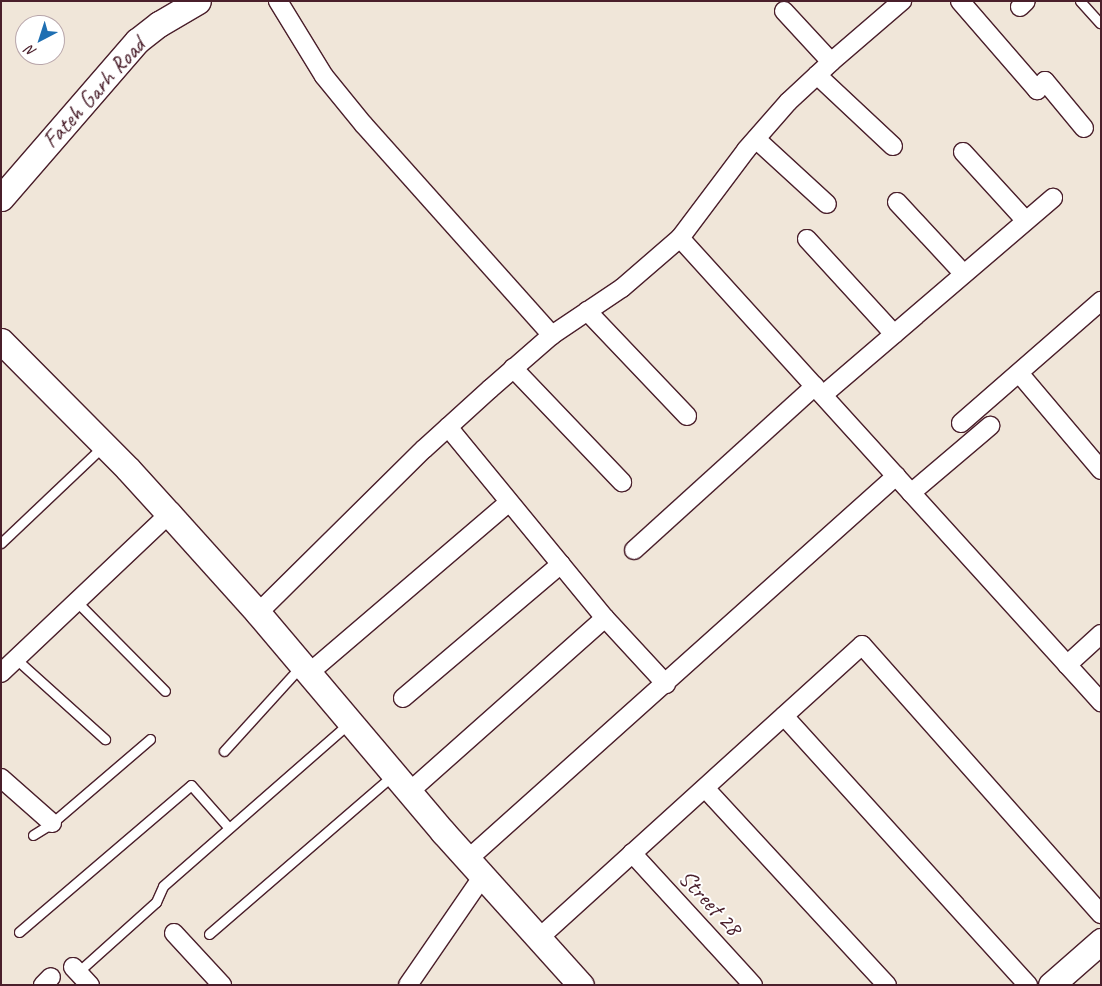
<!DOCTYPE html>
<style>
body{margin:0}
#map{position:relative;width:1102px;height:986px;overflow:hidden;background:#f0e6d9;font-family:Caveat,sans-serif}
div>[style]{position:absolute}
.roads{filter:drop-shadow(1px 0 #4a1f2b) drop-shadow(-1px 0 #4a1f2b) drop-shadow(0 1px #4a1f2b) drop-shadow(0 -1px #4a1f2b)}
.lane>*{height:9px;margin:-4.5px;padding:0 4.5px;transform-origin:4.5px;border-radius:4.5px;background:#fff}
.street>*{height:18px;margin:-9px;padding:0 9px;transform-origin:9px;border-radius:9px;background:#fff}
.secondary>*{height:25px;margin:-12.5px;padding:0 12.5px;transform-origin:12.5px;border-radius:12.5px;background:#fff}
span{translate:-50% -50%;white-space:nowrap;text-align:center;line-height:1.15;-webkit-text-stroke:4px #fff;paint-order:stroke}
.street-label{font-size:24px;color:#4a1f2b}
.frame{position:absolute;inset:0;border:2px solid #4a1f2b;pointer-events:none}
.north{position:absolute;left:15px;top:15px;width:50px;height:50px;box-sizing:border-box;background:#fff;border:1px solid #b7a5aa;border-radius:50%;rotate:220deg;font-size:14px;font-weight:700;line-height:20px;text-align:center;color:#4a1f2b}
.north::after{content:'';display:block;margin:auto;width:18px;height:22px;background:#1f6fb2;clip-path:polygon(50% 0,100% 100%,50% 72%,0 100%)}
</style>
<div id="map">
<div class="roads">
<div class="lane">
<div style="left:1080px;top:1px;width:30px;rotate:48deg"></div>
<div style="left:1px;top:543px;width:139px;rotate:-43.5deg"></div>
<div style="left:77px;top:602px;width:125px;rotate:45.3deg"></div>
<div style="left:16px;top:659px;width:120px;rotate:42deg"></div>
<div style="left:224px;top:751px;width:116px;rotate:-47.8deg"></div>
<div style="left:33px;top:835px;width:22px;rotate:-32deg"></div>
<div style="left:52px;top:823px;width:129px;rotate:-40.6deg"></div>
<div style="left:19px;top:932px;width:226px;rotate:-40.5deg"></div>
<div style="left:191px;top:785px;width:57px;rotate:48.5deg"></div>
<div style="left:209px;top:934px;width:242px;rotate:-40.8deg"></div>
<div style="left:78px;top:972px;width:105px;rotate:-41.9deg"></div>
<div style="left:156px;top:902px;width:17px;rotate:-66deg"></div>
<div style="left:163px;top:886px;width:247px;rotate:-41.2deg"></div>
</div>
<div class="street">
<div style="left:278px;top:1px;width:88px;rotate:58.5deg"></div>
<div style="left:324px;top:76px;width:63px;rotate:50.8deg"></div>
<div style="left:364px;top:125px;width:282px;rotate:48.2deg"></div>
<div style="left:960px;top:1px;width:118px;rotate:49.1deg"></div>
<div style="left:1037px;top:90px;width:12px;rotate:-48deg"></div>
<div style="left:1045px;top:81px;width:61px;rotate:50.3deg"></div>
<div style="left:1020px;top:7px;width:8px;rotate:-45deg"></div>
<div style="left:784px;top:11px;width:69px;rotate:47.3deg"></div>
<div style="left:831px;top:62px;width:94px;rotate:-40.7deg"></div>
<div style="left:817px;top:75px;width:104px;rotate:43.1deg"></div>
<div style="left:756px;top:139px;width:96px;rotate:42.5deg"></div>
<div style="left:963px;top:152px;width:93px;rotate:47.6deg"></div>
<div style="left:897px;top:202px;width:98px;rotate:47.1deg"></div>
<div style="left:680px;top:238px;width:627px;rotate:47.78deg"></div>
<div style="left:807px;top:239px;width:129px;rotate:47.5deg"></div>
<div style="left:587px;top:311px;width:145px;rotate:46.4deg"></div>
<div style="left:513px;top:368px;width:158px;rotate:46.3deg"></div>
<div style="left:1019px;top:373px;width:127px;rotate:49.8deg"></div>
<div style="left:823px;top:395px;width:303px;rotate:-40.6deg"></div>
<div style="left:961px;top:423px;width:186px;rotate:-41.1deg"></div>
<div style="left:448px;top:427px;width:247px;rotate:50.6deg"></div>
<div style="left:605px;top:618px;width:90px;rotate:47.3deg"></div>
<div style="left:911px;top:493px;width:104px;rotate:-40.3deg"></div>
<div style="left:634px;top:550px;width:244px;rotate:-42.2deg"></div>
<div style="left:258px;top:613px;width:233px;rotate:-44.7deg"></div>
<div style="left:424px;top:449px;width:89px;rotate:-42.3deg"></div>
<div style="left:490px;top:389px;width:82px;rotate:-41.1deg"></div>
<div style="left:552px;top:335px;width:84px;rotate:-33.9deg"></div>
<div style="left:622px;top:288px;width:77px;rotate:-40.8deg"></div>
<div style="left:680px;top:238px;width:110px;rotate:-53.1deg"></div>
<div style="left:746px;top:150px;width:64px;rotate:-48.8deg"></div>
<div style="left:788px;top:102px;width:59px;rotate:-42.9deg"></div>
<div style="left:1067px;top:665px;width:46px;rotate:-42.4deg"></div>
<div style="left:1px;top:673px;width:231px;rotate:-43.4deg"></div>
<div style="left:309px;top:673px;width:263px;rotate:-40.5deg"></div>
<div style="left:403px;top:698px;width:207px;rotate:-40.3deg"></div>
<div style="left:784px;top:716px;width:363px;rotate:47.8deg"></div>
<div style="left:1px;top:778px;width:68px;rotate:41.4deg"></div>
<div style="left:705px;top:788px;width:268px;rotate:47.3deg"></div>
<div style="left:409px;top:792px;width:262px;rotate:-41.6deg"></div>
<div style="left:632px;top:853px;width:179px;rotate:47.5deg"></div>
<div style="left:467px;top:860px;width:576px;rotate:-41.83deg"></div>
<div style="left:174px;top:933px;width:71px;rotate:47.3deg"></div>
<div style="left:539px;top:938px;width:436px;rotate:-42.2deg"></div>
<div style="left:862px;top:645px;width:360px;rotate:48.4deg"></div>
<div style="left:73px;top:967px;width:25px;rotate:47deg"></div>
<div style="left:43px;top:985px;width:11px;rotate:-45deg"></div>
<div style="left:408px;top:985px;width:132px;rotate:-55.5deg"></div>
</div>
<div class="secondary">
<div style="left:1px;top:198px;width:208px;rotate:-49.1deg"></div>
<div style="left:137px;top:41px;width:28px;rotate:-38deg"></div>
<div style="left:159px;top:24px;width:45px;rotate:-30.5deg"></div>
<div style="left:1px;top:341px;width:180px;rotate:45.2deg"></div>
<div style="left:128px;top:469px;width:61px;rotate:47.7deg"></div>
<div style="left:169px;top:514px;width:133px;rotate:48deg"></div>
<div style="left:258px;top:613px;width:287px;rotate:49.8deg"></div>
<div style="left:443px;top:832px;width:206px;rotate:48deg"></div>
<div style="left:1051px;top:985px;width:67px;rotate:-41.3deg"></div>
</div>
</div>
<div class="street-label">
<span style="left:94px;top:93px;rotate:-48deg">Fateh Garh Road</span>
<span style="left:710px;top:903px;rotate:47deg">Street 28</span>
</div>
<div class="frame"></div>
<div class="north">N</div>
</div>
